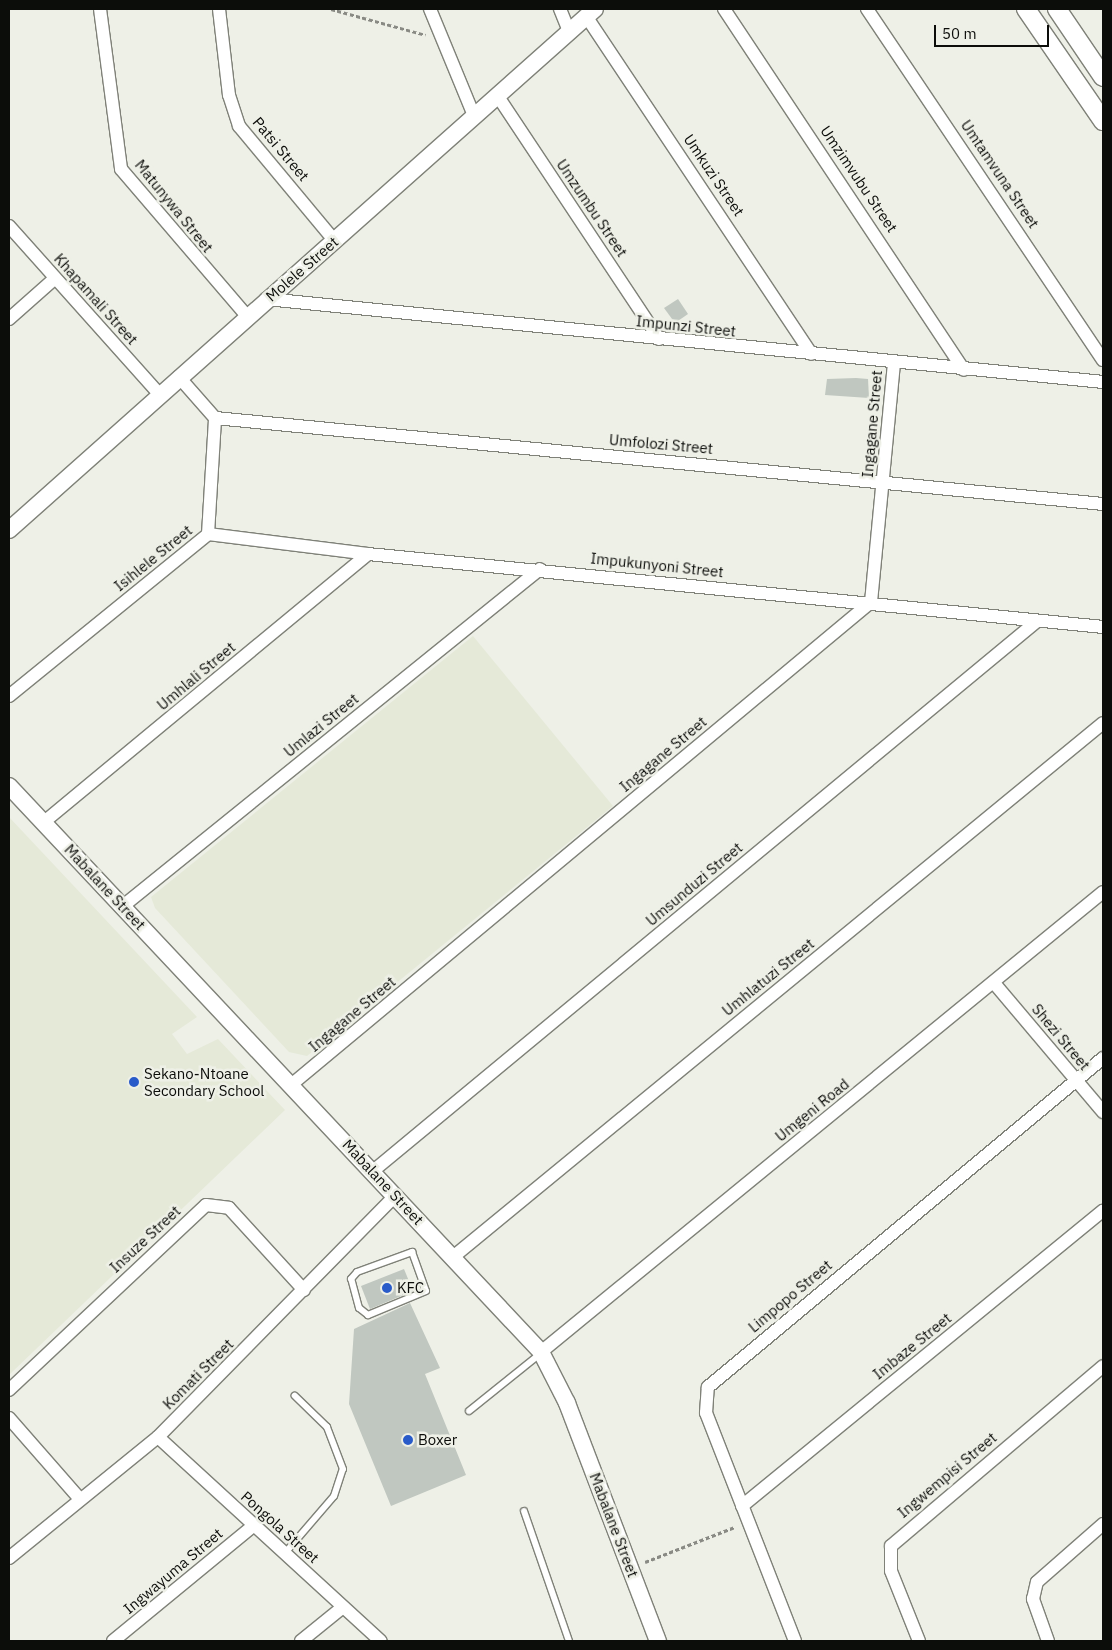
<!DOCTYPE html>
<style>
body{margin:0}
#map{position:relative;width:1112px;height:1650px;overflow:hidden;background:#eef0e7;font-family:"IBM Plex Sans",sans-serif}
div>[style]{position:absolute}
.built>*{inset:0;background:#e5e9d8}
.building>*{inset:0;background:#c0c7c0}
.path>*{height:2.5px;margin-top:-1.25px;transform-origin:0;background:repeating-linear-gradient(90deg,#898a84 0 4px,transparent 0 6.5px)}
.roads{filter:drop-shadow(1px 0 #7f8178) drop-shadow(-1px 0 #7f8178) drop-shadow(0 1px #7f8178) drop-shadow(0 -1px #7f8178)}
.service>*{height:6px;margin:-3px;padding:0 3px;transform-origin:3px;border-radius:3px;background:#fff}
.minor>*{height:12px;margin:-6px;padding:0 6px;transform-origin:6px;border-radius:6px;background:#fff}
.tertiary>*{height:16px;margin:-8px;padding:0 8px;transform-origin:8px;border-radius:8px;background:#fff}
.secondary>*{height:18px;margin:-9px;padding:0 9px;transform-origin:9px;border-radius:9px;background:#fff}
.dots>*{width:14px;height:14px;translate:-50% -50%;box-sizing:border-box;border:2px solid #eef0e7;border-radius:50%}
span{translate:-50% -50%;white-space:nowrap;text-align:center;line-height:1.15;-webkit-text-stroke:5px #eef0e7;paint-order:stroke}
.street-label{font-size:15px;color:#0c0d0a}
.poi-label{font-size:15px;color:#0c0d0a}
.left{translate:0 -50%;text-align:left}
.frame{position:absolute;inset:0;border:10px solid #0c0d0a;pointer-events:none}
.scale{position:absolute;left:934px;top:25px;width:115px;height:22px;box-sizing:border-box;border:2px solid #0c0d0a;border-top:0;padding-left:6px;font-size:15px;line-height:18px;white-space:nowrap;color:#0c0d0a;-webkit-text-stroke:4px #eef0e7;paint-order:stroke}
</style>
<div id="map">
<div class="built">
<div style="clip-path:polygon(473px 636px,613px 806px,307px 1056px,289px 1052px,155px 908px,151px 897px)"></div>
<div style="clip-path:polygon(9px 817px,197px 1017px,172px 1034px,187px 1054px,218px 1039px,285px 1110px,9px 1375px)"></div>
</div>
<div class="building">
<div style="clip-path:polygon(678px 299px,688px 314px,675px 323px,664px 308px)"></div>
<div style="clip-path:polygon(856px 378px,868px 379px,869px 398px,825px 395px,827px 379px)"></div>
<div style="clip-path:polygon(404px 1269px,413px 1291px,370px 1309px,361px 1286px)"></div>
<div style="clip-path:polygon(410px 1303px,440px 1368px,425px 1374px,466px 1475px,391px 1506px,349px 1404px,354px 1329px)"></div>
</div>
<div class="path">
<div style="left:331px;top:9px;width:98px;rotate:15.3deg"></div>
<div style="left:645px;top:1562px;width:97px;rotate:-21.3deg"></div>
</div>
<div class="roads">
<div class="service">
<div style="left:412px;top:1252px;width:41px;rotate:70.3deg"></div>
<div style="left:426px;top:1291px;width:63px;rotate:157.5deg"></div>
<div style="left:368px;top:1315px;width:11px;rotate:-142deg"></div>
<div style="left:359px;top:1308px;width:30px;rotate:-105deg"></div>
<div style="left:351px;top:1279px;width:9px;rotate:-49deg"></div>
<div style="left:357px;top:1272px;width:59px;rotate:-20deg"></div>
<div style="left:469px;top:1411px;width:91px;rotate:-38.8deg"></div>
<div style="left:524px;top:1511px;width:138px;rotate:70.9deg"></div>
<div style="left:285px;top:1553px;width:75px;rotate:-49.3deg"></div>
<div style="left:334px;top:1496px;width:28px;rotate:-72deg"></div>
<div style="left:343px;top:1469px;width:45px;rotate:-110.9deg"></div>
<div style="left:327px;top:1427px;width:45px;rotate:-135.9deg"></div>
</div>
<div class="minor">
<div style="left:100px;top:9px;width:161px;rotate:82.5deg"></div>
<div style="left:121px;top:169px;width:195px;rotate:49.4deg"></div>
<div style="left:219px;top:9px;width:87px;rotate:83.4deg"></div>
<div style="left:229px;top:95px;width:33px;rotate:72deg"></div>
<div style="left:239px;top:126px;width:148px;rotate:50.2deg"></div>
<div style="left:430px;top:9px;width:116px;rotate:67.6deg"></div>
<div style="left:560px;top:9px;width:24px;rotate:68deg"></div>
<div style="left:724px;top:9px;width:433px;rotate:56.4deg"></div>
<div style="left:867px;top:9px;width:423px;rotate:56.1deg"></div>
<div style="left:586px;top:16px;width:406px;rotate:56.3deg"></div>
<div style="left:497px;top:95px;width:293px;rotate:56.4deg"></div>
<div style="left:9px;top:226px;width:225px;rotate:48.2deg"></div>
<div style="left:266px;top:299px;width:841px;rotate:5.66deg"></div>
<div style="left:9px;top:319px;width:60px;rotate:-41.6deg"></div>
<div style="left:215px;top:418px;width:892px;rotate:5.53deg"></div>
<div style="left:208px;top:534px;width:161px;rotate:7.1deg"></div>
<div style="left:368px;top:554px;width:739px;rotate:5.67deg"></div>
<div style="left:9px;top:696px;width:257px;rotate:-39.1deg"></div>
<div style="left:208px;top:534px;width:116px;rotate:-86.5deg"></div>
<div style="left:215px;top:418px;width:55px;rotate:-131.3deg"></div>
<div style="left:44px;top:822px;width:420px;rotate:-39.6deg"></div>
<div style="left:123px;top:906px;width:536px;rotate:-38.94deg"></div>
<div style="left:994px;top:983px;width:169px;rotate:49.8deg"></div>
<div style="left:291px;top:1085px;width:755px;rotate:-39.79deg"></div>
<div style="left:871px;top:602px;width:240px;rotate:-84.5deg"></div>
<div style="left:373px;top:1171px;width:861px;rotate:-39.63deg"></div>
<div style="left:453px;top:1257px;width:841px;rotate:-39.4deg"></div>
<div style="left:541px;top:1352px;width:726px;rotate:-39.3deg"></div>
<div style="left:9px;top:1390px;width:270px;rotate:-43.2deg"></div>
<div style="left:206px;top:1205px;width:23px;rotate:7deg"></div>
<div style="left:229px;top:1208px;width:111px;rotate:47.6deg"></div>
<div style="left:9px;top:1418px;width:108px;rotate:48.8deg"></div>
<div style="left:158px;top:1437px;width:302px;rotate:42.5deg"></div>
<div style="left:742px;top:1506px;width:466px;rotate:-39.3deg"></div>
<div style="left:9px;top:1558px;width:192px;rotate:-39.1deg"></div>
<div style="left:158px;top:1437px;width:338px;rotate:-45.5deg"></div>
<div style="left:113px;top:1641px;width:183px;rotate:-39.4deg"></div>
<div style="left:301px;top:1641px;width:54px;rotate:-39deg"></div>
<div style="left:795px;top:1641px;width:245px;rotate:-111.3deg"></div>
<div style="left:706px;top:1413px;width:26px;rotate:-86deg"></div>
<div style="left:708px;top:1387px;width:514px;rotate:-39.79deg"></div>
<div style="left:919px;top:1641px;width:75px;rotate:-111.8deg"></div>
<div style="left:891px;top:1571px;width:25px;rotate:-90deg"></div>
<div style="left:891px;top:1546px;width:278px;rotate:-40.3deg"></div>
<div style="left:1048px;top:1641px;width:45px;rotate:-109.7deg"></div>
<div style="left:1033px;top:1599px;width:17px;rotate:-77deg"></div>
<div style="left:1037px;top:1582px;width:88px;rotate:-41.3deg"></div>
</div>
<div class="tertiary">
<div style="left:9px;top:530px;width:784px;rotate:-41.64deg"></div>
<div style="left:9px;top:786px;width:777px;rotate:46.77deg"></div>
<div style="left:541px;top:1352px;width:57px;rotate:63deg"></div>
<div style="left:567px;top:1403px;width:255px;rotate:69.1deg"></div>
</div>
<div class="secondary">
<div style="left:1026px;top:9px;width:136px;rotate:55.5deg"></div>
<div style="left:1057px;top:9px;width:82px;rotate:55.9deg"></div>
</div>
</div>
<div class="dots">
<div style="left:134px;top:1082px;background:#295bc9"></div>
<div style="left:387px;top:1288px;background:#295bc9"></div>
<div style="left:408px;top:1440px;background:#295bc9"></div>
</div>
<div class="street-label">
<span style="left:281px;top:149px;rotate:50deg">Patsi Street</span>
<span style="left:1000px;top:174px;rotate:56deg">Umtamvuna Street</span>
<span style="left:714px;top:175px;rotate:56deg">Umkuzi Street</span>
<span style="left:859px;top:179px;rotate:56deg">Umzimvubu Street</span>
<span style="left:174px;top:206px;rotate:51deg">Matunywa Street</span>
<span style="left:592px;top:208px;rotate:56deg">Umzumbu Street</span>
<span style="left:302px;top:269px;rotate:-41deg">Molele Street</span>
<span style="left:96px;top:299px;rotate:48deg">Khapamali Street</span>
<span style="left:686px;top:326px;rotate:6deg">Impunzi Street</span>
<span style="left:872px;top:424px;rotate:-85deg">Ingagane Street</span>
<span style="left:661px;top:444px;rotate:5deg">Umfolozi Street</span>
<span style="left:153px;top:558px;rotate:-39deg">Isihlele Street</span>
<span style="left:657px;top:565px;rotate:6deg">Impukunyoni Street</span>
<span style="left:196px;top:676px;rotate:-40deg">Umhlali Street</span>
<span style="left:321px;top:725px;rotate:-39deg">Umlazi Street</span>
<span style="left:663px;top:754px;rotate:-40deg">Ingagane Street</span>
<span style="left:694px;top:884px;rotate:-40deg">Umsunduzi Street</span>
<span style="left:105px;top:887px;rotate:47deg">Mabalane Street</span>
<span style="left:768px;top:977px;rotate:-39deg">Umhlatuzi Street</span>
<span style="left:352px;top:1014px;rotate:-40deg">Ingagane Street</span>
<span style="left:1061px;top:1037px;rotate:50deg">Shezi Street</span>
<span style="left:812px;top:1110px;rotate:-39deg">Umgeni Road</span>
<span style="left:383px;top:1182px;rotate:47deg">Mabalane Street</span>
<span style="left:145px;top:1239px;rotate:-43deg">Insuze Street</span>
<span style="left:790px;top:1296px;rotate:-40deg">Limpopo Street</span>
<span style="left:912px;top:1346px;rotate:-39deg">Imbaze Street</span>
<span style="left:198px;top:1374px;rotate:-45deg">Komati Street</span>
<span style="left:947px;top:1475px;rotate:-40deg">Ingwempisi Street</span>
<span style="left:614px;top:1525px;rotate:69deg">Mabalane Street</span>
<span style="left:280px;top:1527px;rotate:42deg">Pongola Street</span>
<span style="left:173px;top:1571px;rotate:-40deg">Ingwayuma Street</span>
</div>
<div class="poi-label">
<span class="left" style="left:144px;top:1082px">Sekano-Ntoane<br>Secondary School</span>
<span class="left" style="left:397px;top:1288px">KFC</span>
<span class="left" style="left:418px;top:1440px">Boxer</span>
</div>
<div class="frame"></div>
<div class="scale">50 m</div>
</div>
